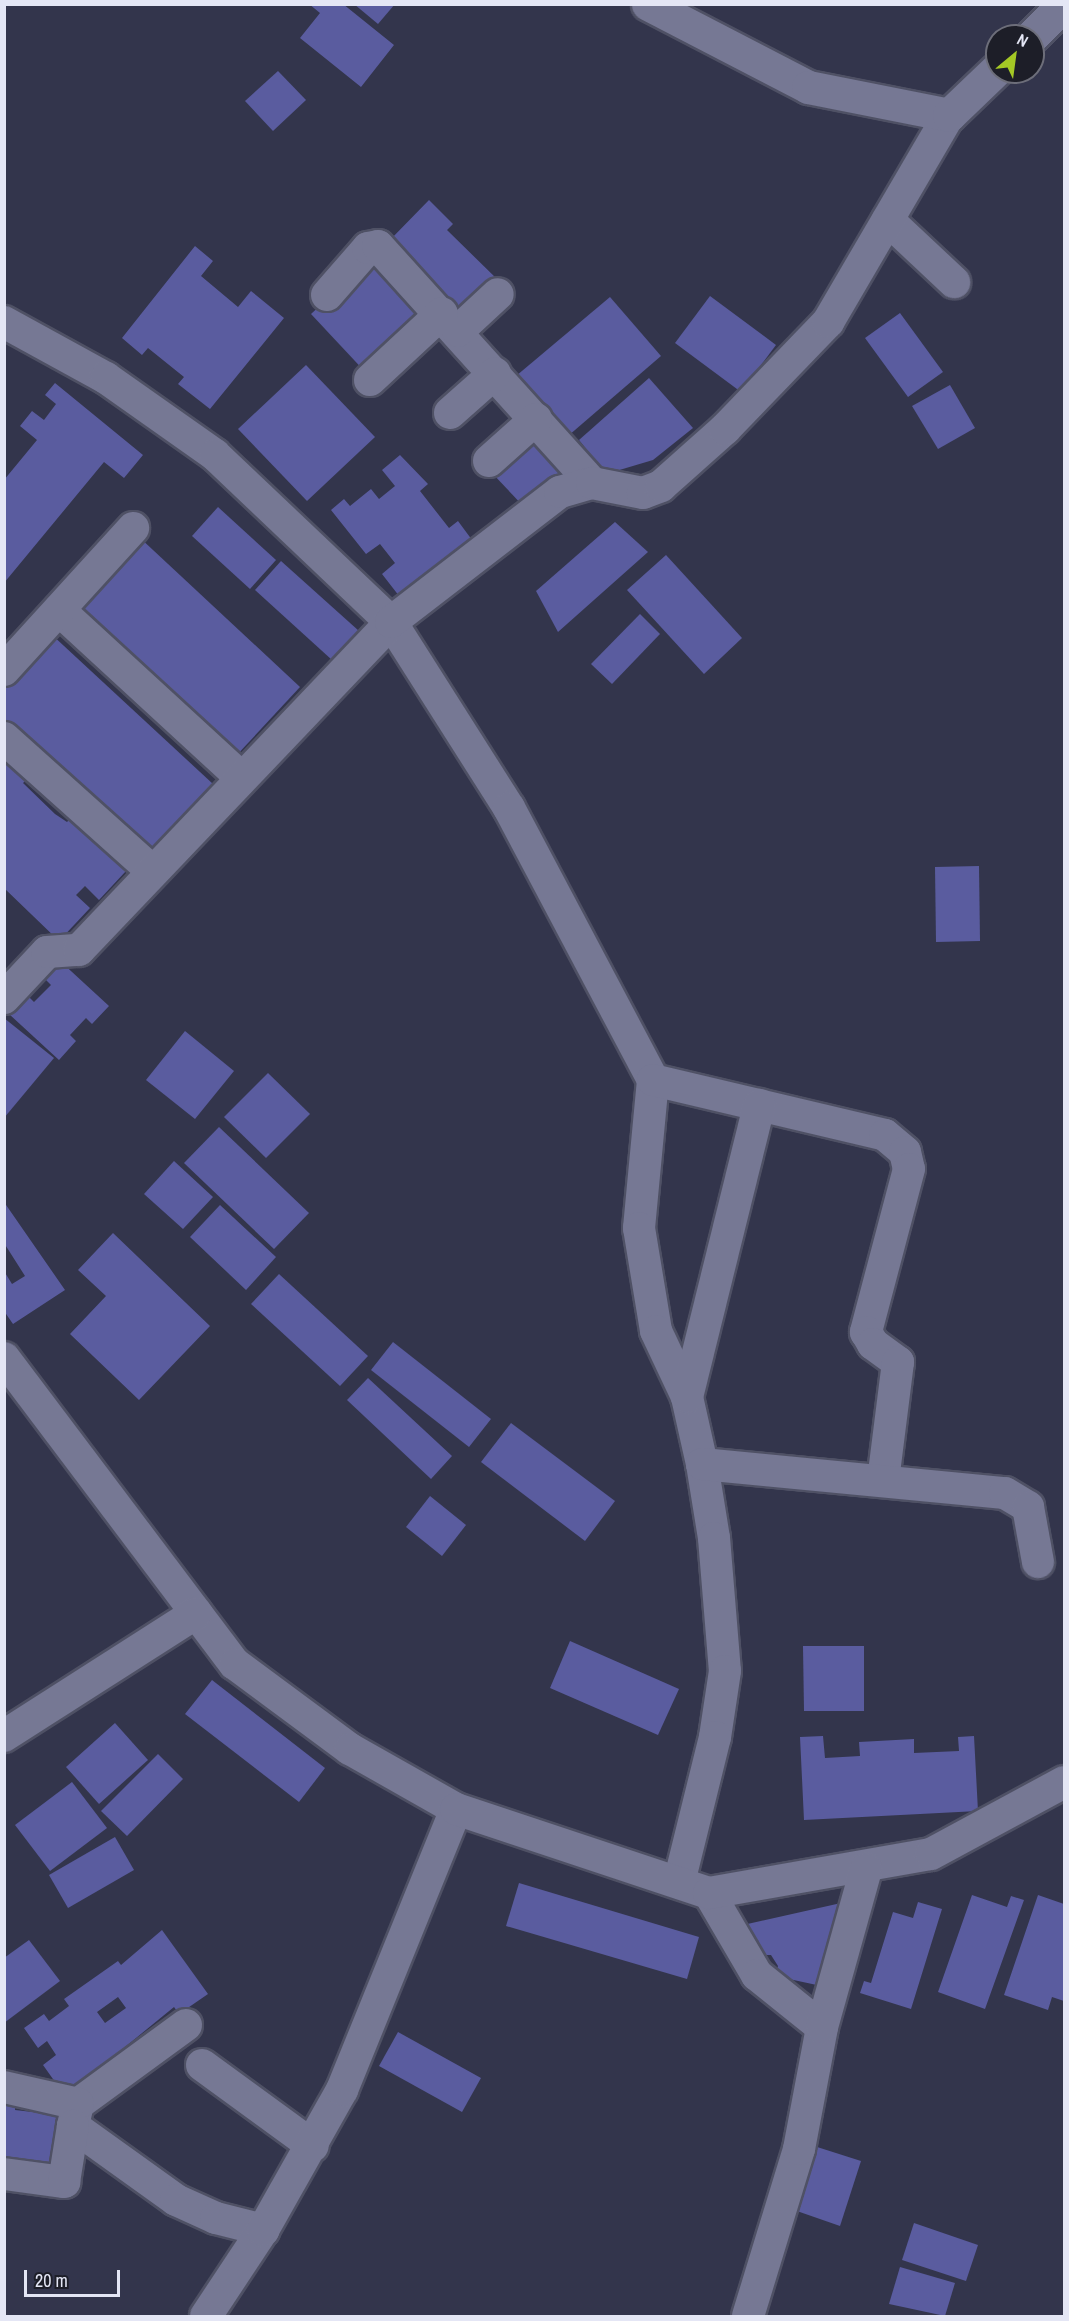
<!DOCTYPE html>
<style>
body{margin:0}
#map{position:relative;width:1069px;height:2321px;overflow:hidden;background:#33354c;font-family:"Archivo Narrow",sans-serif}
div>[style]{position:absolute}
.building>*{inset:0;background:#5a5c9f}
.roads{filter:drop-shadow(2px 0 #4f5165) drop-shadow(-2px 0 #4f5165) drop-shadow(0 2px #4f5165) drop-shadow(0 -2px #4f5165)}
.minor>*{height:32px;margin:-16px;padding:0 16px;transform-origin:16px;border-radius:16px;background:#767894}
.tertiary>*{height:33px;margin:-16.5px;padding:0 16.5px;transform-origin:16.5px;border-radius:16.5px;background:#767894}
span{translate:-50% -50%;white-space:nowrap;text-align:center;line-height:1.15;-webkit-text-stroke:4.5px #1d1e28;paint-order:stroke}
.frame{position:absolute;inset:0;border:6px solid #e4e6f5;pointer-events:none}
.north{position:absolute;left:985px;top:24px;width:60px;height:60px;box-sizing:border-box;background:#1d1e28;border:2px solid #6d6e7a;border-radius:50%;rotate:29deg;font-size:16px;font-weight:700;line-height:24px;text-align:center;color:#e4e6f5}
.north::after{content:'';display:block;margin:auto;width:21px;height:27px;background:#a4c825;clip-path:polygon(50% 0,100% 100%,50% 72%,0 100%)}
.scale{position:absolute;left:24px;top:2270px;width:96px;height:27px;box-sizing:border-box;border:3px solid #e4e6f5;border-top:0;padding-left:8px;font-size:18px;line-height:21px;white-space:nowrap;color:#e4e6f5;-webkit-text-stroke:4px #1d1e28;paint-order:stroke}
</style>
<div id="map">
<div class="building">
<div style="clip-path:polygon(309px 4px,343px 4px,394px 45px,361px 87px,300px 38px,320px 13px)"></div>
<div style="clip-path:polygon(354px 4px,395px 4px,378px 24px)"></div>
<div style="clip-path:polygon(278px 71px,306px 100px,273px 131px,245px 101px)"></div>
<div style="clip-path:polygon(429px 200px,453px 224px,447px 230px,499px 281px,465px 315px,389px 241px)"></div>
<div style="clip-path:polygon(195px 246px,213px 261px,201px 276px,238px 307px,251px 291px,284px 318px,210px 409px,178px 384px,184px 377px,148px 348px,142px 355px,122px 338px)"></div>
<div style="clip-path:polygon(373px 257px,431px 318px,369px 376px,311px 314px)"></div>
<div style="clip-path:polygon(710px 296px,776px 345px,741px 392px,675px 343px)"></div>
<div style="clip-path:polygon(610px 297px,661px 356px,568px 436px,516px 376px)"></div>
<div style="clip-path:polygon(900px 313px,943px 372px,908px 397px,865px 338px)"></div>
<div style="clip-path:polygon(306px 365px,375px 437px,307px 501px,238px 429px)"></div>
<div style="clip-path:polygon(649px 378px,693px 428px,653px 460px,606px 474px,579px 440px)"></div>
<div style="clip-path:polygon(55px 383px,143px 455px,124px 478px,104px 462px,4px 583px,4px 480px,37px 440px,20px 426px,32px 411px,44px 420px,56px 404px,45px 395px)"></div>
<div style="clip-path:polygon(950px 385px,975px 428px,938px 449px,912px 406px)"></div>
<div style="clip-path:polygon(532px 436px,565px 471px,525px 508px,492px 473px)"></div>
<div style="clip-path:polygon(400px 455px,428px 484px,420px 491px,449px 528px,458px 521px,475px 544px,403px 601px,382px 574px,395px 563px,380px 544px,366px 554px,331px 510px,344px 499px,350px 506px,371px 489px,379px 499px,395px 486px,382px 470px)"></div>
<div style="clip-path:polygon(218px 507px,276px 560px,250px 589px,192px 536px)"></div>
<div style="clip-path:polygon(615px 522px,648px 552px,558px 632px,536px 591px)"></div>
<div style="clip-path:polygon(138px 536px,300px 687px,235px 757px,73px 606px)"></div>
<div style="clip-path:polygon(666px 555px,742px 638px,704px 674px,627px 590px)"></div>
<div style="clip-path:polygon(281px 561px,359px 631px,332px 660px,255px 590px)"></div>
<div style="clip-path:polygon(640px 614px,660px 634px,612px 684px,591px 664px)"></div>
<div style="clip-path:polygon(50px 633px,213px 784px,150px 852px,4px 718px,4px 683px)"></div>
<div style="clip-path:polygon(4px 753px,29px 777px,23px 783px,55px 814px,67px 822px,71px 818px,126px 871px,99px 900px,85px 886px,76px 895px,90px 908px,59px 941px,4px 888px)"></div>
<div style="clip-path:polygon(979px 866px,980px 941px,936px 942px,935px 867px)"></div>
<div style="clip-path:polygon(59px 960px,109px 1006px,92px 1024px,86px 1018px,70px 1035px,76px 1041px,59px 1060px,9px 1014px,27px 995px,34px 1002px,51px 985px,43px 977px)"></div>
<div style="clip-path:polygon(4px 1018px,54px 1058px,4px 1118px)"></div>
<div style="clip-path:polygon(185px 1031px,234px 1071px,195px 1119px,146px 1080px)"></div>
<div style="clip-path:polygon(268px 1073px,310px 1114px,266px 1158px,224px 1117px)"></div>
<div style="clip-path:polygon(219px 1127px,309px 1213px,274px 1249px,184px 1163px)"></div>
<div style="clip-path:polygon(174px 1161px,213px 1197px,183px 1229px,144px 1194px)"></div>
<div style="clip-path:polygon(4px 1202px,65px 1290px,13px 1324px,4px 1311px,4px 1271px,12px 1284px,25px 1276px,4px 1243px)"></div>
<div style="clip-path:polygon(220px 1205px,276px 1257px,246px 1290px,190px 1237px)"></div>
<div style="clip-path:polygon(113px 1233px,210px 1326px,139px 1400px,70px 1334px,106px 1296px,78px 1270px)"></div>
<div style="clip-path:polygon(279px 1274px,368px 1356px,340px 1386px,251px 1304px)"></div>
<div style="clip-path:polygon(393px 1342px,491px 1419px,469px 1447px,371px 1370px)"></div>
<div style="clip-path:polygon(368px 1378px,452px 1456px,431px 1479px,347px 1400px)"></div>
<div style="clip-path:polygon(511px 1423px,615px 1501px,585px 1541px,481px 1462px)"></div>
<div style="clip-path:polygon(430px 1496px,466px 1525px,442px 1556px,406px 1527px)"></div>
<div style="clip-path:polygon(570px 1641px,679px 1689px,658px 1735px,550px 1688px)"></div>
<div style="clip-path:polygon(803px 1646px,864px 1646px,864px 1711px,804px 1711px)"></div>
<div style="clip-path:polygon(212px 1680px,325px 1768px,299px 1802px,185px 1714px)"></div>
<div style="clip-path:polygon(115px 1723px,148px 1760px,99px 1804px,66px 1767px)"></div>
<div style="clip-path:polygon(823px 1736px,825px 1758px,860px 1756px,859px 1742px,914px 1739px,914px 1753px,959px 1751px,958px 1737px,974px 1736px,978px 1811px,804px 1820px,800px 1737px)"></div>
<div style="clip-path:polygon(158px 1754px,183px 1779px,127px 1836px,101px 1811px)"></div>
<div style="clip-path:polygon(72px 1782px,107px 1828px,50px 1871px,15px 1825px)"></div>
<div style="clip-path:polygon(115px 1837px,134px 1870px,68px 1908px,49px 1875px)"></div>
<div style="clip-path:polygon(519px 1883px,699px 1937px,687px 1979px,506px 1926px)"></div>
<div style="clip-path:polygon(972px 1895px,1007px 1907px,1011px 1896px,1024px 1900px,985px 2009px,938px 1992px)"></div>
<div style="clip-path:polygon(1038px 1895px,1064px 1904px,1064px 2001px,1052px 1997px,1048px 2010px,1004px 1995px)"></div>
<div style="clip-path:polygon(850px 1901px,826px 1987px,775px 1976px,778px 1966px,771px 1955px,761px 1955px,758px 1940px,745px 1938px,743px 1925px)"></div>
<div style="clip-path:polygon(918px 1902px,942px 1909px,911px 2009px,860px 1993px,864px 1981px,871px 1983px,893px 1912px,913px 1918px)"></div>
<div style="clip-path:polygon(evenodd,162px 1930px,208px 1994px,179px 2014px,174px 2007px,65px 2096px,43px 2065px,56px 2055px,47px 2041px,38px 2048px,24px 2028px,44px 2014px,49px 2021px,69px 2006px,64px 1999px,118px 1961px,121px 1965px,162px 1930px,118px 1997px,126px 2008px,105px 2023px,97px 2012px,118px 1997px)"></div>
<div style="clip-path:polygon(29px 1940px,60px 1981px,4px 2023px,4px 1958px)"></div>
<div style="clip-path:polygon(398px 2032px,481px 2078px,462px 2112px,379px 2066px)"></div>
<div style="clip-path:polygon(4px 2096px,16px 2098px,15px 2110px,59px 2115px,51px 2154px,61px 2156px,57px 2175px,4px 2165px)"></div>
<div style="clip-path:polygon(814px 2146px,861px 2161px,840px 2226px,794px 2210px)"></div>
<div style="clip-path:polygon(914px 2223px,978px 2245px,966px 2281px,902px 2260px)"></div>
<div style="clip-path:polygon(900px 2267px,955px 2283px,945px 2316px,889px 2304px)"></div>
</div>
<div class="roads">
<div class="minor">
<div style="left:888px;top:220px;width:91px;rotate:43.2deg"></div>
<div style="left:327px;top:295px;width:62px;rotate:-48.9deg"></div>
<div style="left:368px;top:248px;width:10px;rotate:-11deg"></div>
<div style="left:378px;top:246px;width:319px;rotate:47.9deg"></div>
<div style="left:4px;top:322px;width:116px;rotate:28.8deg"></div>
<div style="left:106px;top:378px;width:133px;rotate:35.2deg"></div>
<div style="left:215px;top:455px;width:243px;rotate:43.5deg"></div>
<div style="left:391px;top:622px;width:220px;rotate:57.6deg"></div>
<div style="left:509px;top:808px;width:308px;rotate:62.1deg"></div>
<div style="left:653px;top:1080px;width:149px;rotate:95.4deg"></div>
<div style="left:639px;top:1228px;width:104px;rotate:80.6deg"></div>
<div style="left:656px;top:1331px;width:73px;rotate:64.8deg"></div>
<div style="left:687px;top:1397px;width:69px;rotate:77.4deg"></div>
<div style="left:702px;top:1464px;width:75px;rotate:80.8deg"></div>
<div style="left:714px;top:1538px;width:133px;rotate:85.3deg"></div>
<div style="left:725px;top:1671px;width:67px;rotate:98.6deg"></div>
<div style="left:715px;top:1737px;width:150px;rotate:103.9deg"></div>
<div style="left:458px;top:331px;width:54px;rotate:-42.8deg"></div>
<div style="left:370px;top:380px;width:98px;rotate:-42.9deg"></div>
<div style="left:450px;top:413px;width:60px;rotate:-41.6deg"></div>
<div style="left:489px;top:461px;width:63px;rotate:-41.8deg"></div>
<div style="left:59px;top:610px;width:248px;rotate:42.6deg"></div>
<div style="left:4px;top:670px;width:192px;rotate:-47.7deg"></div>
<div style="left:4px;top:738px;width:199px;rotate:41.9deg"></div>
<div style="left:4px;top:998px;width:63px;rotate:-46.9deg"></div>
<div style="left:47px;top:952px;width:32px;rotate:-4deg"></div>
<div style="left:79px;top:950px;width:453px;rotate:-46.4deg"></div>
<div style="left:391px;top:622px;width:213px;rotate:-37.6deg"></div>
<div style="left:560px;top:492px;width:33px;rotate:-16deg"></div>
<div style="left:592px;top:483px;width:52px;rotate:11.1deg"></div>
<div style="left:643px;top:493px;width:19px;rotate:-21deg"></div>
<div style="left:661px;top:486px;width:86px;rotate:-41.7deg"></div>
<div style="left:725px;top:429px;width:149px;rotate:-46.1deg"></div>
<div style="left:828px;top:322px;width:240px;rotate:-59.7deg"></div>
<div style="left:653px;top:1080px;width:238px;rotate:13.3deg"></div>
<div style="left:885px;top:1135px;width:26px;rotate:40deg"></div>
<div style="left:905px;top:1152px;width:17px;rotate:77deg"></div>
<div style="left:909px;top:1169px;width:169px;rotate:104.8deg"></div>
<div style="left:866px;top:1332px;width:14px;rotate:60deg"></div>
<div style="left:873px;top:1344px;width:31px;rotate:36deg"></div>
<div style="left:898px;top:1362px;width:120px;rotate:97.2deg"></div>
<div style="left:4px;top:1358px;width:383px;rotate:53deg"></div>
<div style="left:235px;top:1664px;width:143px;rotate:36.5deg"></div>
<div style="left:350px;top:1749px;width:122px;rotate:29.5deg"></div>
<div style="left:687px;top:1397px;width:301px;rotate:-76.1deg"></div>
<div style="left:702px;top:1464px;width:304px;rotate:5.5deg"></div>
<div style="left:1005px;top:1493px;width:27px;rotate:31deg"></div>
<div style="left:1028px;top:1507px;width:56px;rotate:79.7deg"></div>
<div style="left:4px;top:1736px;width:228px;rotate:-32.6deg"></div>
<div style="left:709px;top:1893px;width:95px;rotate:59.7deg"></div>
<div style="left:757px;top:1975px;width:83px;rotate:38.7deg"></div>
<div style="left:186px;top:2025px;width:134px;rotate:143.8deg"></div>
<div style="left:78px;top:2104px;width:23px;rotate:103deg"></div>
<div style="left:73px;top:2126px;width:127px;rotate:35.7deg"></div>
<div style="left:176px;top:2200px;width:44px;rotate:24.2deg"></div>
<div style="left:216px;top:2218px;width:49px;rotate:14.3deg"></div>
<div style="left:202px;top:2065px;width:137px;rotate:36.1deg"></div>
<div style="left:4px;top:2087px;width:76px;rotate:12.9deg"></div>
<div style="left:4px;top:2174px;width:61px;rotate:7.6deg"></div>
<div style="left:64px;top:2182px;width:57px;rotate:-80.9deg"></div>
<div style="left:206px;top:2316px;width:103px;rotate:-56.5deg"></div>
<div style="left:263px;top:2230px;width:161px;rotate:-60.6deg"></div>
<div style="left:342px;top:2090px;width:303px;rotate:-67.9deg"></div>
<div style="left:456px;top:1809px;width:267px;rotate:18.4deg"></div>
<div style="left:709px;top:1893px;width:225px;rotate:-10deg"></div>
<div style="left:931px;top:1854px;width:151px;rotate:-28.4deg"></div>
<div style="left:748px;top:2316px;width:175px;rotate:-73deg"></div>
<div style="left:799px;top:2149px;width:124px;rotate:-79.3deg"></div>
<div style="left:822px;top:2027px;width:164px;rotate:-74.4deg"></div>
</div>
<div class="tertiary">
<div style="left:648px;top:4px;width:180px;rotate:27.4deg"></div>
<div style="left:808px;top:87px;width:144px;rotate:11.2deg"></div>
<div style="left:949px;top:115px;width:66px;rotate:-43.8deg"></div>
<div style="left:1032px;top:36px;width:45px;rotate:-45deg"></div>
</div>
</div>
<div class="frame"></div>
<div class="north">N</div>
<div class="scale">20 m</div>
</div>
